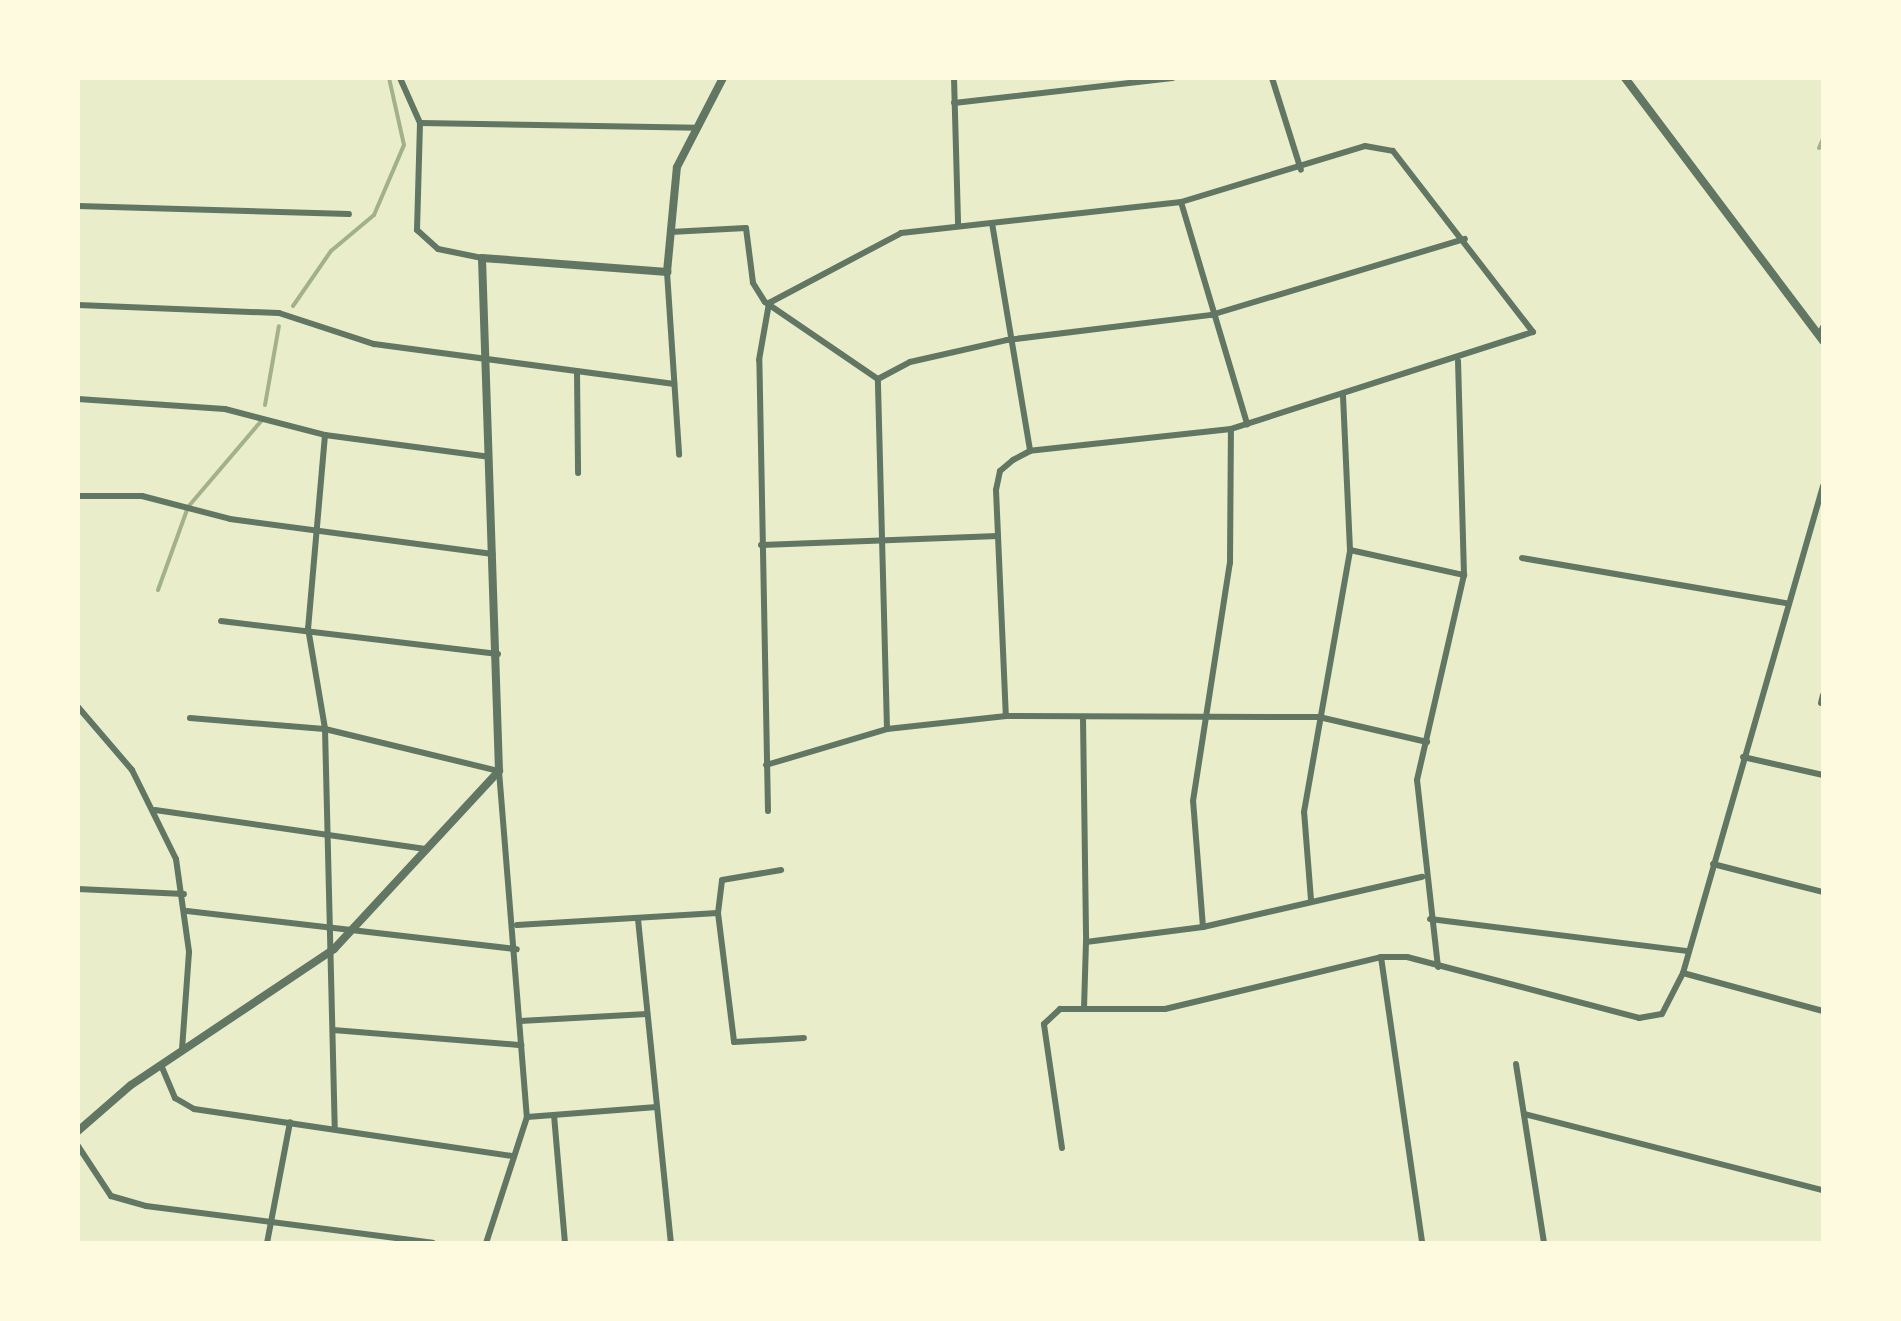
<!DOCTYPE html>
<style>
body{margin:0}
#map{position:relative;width:1901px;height:1321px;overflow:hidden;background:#e9edc9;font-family:Figtree,sans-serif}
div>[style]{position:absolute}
.stream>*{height:4px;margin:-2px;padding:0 2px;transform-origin:2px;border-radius:2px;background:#a3b18a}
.minor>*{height:6px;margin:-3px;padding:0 3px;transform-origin:3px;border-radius:3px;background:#617663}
.tertiary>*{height:8px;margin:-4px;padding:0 4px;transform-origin:4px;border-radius:4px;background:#617663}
span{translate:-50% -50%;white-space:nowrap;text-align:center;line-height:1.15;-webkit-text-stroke:6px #fefae0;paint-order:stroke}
.frame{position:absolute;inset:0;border:80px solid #fefae0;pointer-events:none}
</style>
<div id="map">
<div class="stream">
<div style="left:1819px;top:148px;width:10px;rotate:-66deg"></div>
<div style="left:293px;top:306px;width:67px;rotate:-55.4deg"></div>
<div style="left:331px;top:251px;width:56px;rotate:-39.9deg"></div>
<div style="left:374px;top:215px;width:76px;rotate:-66.8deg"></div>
<div style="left:404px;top:145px;width:69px;rotate:-102.6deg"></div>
<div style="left:265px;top:405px;width:80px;rotate:-80deg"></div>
<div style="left:158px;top:590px;width:88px;rotate:-70.1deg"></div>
<div style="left:188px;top:507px;width:114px;rotate:-49.6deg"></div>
</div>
<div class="minor">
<div style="left:400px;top:78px;width:49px;rotate:66deg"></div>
<div style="left:420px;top:123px;width:107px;rotate:91.6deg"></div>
<div style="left:417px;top:230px;width:28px;rotate:42deg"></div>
<div style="left:438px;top:249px;width:45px;rotate:11.6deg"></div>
<div style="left:954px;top:78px;width:147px;rotate:88.4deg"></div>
<div style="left:1272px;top:78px;width:96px;rotate:72.5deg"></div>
<div style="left:954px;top:103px;width:220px;rotate:-6.5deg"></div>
<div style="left:420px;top:123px;width:277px;rotate:1deg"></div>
<div style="left:1181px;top:202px;width:232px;rotate:73.4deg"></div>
<div style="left:78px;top:206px;width:271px;rotate:1.7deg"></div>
<div style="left:992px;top:223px;width:231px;rotate:80.5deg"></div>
<div style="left:670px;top:232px;width:76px;rotate:-3deg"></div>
<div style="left:746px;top:228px;width:55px;rotate:82.7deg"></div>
<div style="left:753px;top:283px;width:22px;rotate:58deg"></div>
<div style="left:765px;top:302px;width:137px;rotate:34.3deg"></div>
<div style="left:667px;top:272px;width:183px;rotate:86.2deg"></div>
<div style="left:78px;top:305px;width:201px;rotate:2.3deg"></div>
<div style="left:279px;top:313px;width:100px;rotate:18.1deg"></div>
<div style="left:374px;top:344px;width:303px;rotate:7.6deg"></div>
<div style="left:1819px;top:335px;width:9px;rotate:-63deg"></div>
<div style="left:577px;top:371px;width:102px;rotate:89.4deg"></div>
<div style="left:78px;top:399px;width:147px;rotate:3.9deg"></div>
<div style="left:225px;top:409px;width:103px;rotate:14.6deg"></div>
<div style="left:325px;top:435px;width:165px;rotate:7.6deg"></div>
<div style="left:325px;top:435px;width:194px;rotate:95deg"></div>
<div style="left:308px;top:628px;width:102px;rotate:80.4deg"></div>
<div style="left:325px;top:729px;width:397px;rotate:88.6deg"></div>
<div style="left:78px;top:496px;width:64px"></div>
<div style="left:142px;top:496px;width:91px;rotate:14.6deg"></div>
<div style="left:230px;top:519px;width:265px;rotate:7.6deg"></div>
<div style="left:761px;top:545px;width:237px;rotate:-2.2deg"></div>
<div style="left:1350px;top:550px;width:117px;rotate:12.4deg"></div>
<div style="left:1522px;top:558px;width:268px;rotate:9.7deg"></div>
<div style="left:221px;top:621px;width:279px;rotate:6.8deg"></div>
<div style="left:1821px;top:703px;width:8px;rotate:-76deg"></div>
<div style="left:78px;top:707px;width:83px;rotate:49.4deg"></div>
<div style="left:132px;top:770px;width:99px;rotate:63.7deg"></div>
<div style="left:176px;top:859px;width:94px;rotate:82deg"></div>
<div style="left:189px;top:952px;width:98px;rotate:94.1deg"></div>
<div style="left:190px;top:718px;width:135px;rotate:4.7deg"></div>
<div style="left:325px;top:729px;width:179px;rotate:13.6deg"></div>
<div style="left:499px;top:771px;width:347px;rotate:85.4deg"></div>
<div style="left:527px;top:1117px;width:133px;rotate:108deg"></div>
<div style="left:1083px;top:718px;width:224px;rotate:89.2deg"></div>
<div style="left:1086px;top:942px;width:118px;rotate:-7.3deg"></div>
<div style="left:1203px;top:927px;width:225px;rotate:-12.9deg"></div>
<div style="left:887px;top:729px;width:350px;rotate:-91.5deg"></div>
<div style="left:878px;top:379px;width:36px;rotate:-28deg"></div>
<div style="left:910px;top:362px;width:99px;rotate:-12.8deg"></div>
<div style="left:1007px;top:340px;width:206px;rotate:-7deg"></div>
<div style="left:1211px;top:315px;width:265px;rotate:-16.7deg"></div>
<div style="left:1743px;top:757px;width:82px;rotate:12.7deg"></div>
<div style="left:766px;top:765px;width:126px;rotate:-16.6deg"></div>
<div style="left:887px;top:729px;width:120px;rotate:-6.2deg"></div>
<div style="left:1006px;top:716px;width:313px;rotate:0.2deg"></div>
<div style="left:1319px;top:717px;width:111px;rotate:13deg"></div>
<div style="left:155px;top:810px;width:275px;rotate:8.2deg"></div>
<div style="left:768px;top:811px;width:451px;rotate:-91.1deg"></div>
<div style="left:759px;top:360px;width:58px;rotate:-80deg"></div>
<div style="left:769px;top:303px;width:149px;rotate:-27.9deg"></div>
<div style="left:901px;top:233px;width:282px;rotate:-6.3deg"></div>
<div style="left:1181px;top:202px;width:192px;rotate:-16.9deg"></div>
<div style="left:1365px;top:146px;width:28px;rotate:10deg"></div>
<div style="left:1393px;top:151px;width:229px;rotate:52.3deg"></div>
<div style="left:1533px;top:332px;width:317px;rotate:162.2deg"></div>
<div style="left:1231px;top:429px;width:202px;rotate:173.8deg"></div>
<div style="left:1030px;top:451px;width:19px;rotate:152deg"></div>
<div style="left:1013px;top:460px;width:17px;rotate:140deg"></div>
<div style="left:1000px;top:471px;width:19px;rotate:102deg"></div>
<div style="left:996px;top:490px;width:226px;rotate:87.5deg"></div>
<div style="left:1713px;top:864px;width:114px;rotate:14.3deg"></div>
<div style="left:78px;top:889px;width:106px;rotate:2.7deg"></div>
<div style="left:1311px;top:900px;width:88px;rotate:-94.5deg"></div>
<div style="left:1304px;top:812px;width:266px;rotate:-80deg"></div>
<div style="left:1350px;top:550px;width:154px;rotate:-92.6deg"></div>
<div style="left:187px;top:911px;width:332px;rotate:6.6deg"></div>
<div style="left:718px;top:913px;width:130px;rotate:82.9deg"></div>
<div style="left:734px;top:1042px;width:70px;rotate:-3.3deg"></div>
<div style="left:638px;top:919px;width:326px;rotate:84.2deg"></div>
<div style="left:1430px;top:919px;width:260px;rotate:7.1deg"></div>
<div style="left:517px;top:925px;width:201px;rotate:-3.4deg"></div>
<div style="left:718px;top:913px;width:33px;rotate:-83deg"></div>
<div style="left:722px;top:880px;width:60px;rotate:-9.6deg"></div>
<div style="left:1203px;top:927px;width:126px;rotate:-94.5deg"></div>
<div style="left:1193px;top:801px;width:241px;rotate:-81.2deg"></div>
<div style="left:1230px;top:563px;width:134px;rotate:-89.6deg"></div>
<div style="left:1381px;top:957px;width:289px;rotate:81.8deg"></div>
<div style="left:1438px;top:967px;width:188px;rotate:-96.4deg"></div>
<div style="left:1417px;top:780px;width:210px;rotate:-77.1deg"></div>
<div style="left:1464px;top:575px;width:214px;rotate:-91.6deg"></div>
<div style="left:1683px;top:973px;width:507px;rotate:-73.96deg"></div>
<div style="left:1084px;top:1009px;width:67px;rotate:-88.3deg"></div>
<div style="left:520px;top:1021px;width:127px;rotate:-3.2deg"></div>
<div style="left:333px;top:1030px;width:189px;rotate:4.6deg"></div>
<div style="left:1516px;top:1064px;width:181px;rotate:81.1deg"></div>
<div style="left:161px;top:1065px;width:36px;rotate:67deg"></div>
<div style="left:175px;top:1098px;width:22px;rotate:30deg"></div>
<div style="left:194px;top:1109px;width:321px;rotate:8.4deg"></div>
<div style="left:1524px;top:1114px;width:309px;rotate:14.3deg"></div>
<div style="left:554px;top:1115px;width:128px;rotate:85.1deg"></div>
<div style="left:527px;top:1117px;width:130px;rotate:-4.4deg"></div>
<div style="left:78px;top:1146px;width:60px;rotate:56.6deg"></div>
<div style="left:111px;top:1196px;width:36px;rotate:16deg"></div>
<div style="left:146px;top:1206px;width:289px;rotate:7.3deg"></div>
<div style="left:1062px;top:1148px;width:125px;rotate:-98.3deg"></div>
<div style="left:1044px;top:1024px;width:22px;rotate:-43deg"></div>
<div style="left:1060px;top:1009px;width:105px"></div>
<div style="left:1165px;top:1009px;width:222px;rotate:-13.5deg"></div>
<div style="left:1381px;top:957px;width:26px"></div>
<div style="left:1407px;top:957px;width:240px;rotate:14.7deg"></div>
<div style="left:1639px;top:1018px;width:23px;rotate:-10deg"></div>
<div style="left:1662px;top:1014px;width:46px;rotate:-62.9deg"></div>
<div style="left:1683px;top:973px;width:145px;rotate:15.2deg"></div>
<div style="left:267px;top:1243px;width:123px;rotate:-79.2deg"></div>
</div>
<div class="tertiary">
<div style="left:1625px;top:78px;width:329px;rotate:53deg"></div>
<div style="left:78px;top:1131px;width:70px;rotate:-41deg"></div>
<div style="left:131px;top:1085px;width:244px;rotate:-33.8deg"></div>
<div style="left:334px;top:949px;width:243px;rotate:-47.2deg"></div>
<div style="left:499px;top:771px;width:513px;rotate:-91.9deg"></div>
<div style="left:482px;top:258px;width:186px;rotate:4.3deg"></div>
<div style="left:667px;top:272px;width:105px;rotate:-84.6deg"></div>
<div style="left:677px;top:167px;width:100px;rotate:-62.7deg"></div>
</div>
<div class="frame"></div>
</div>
